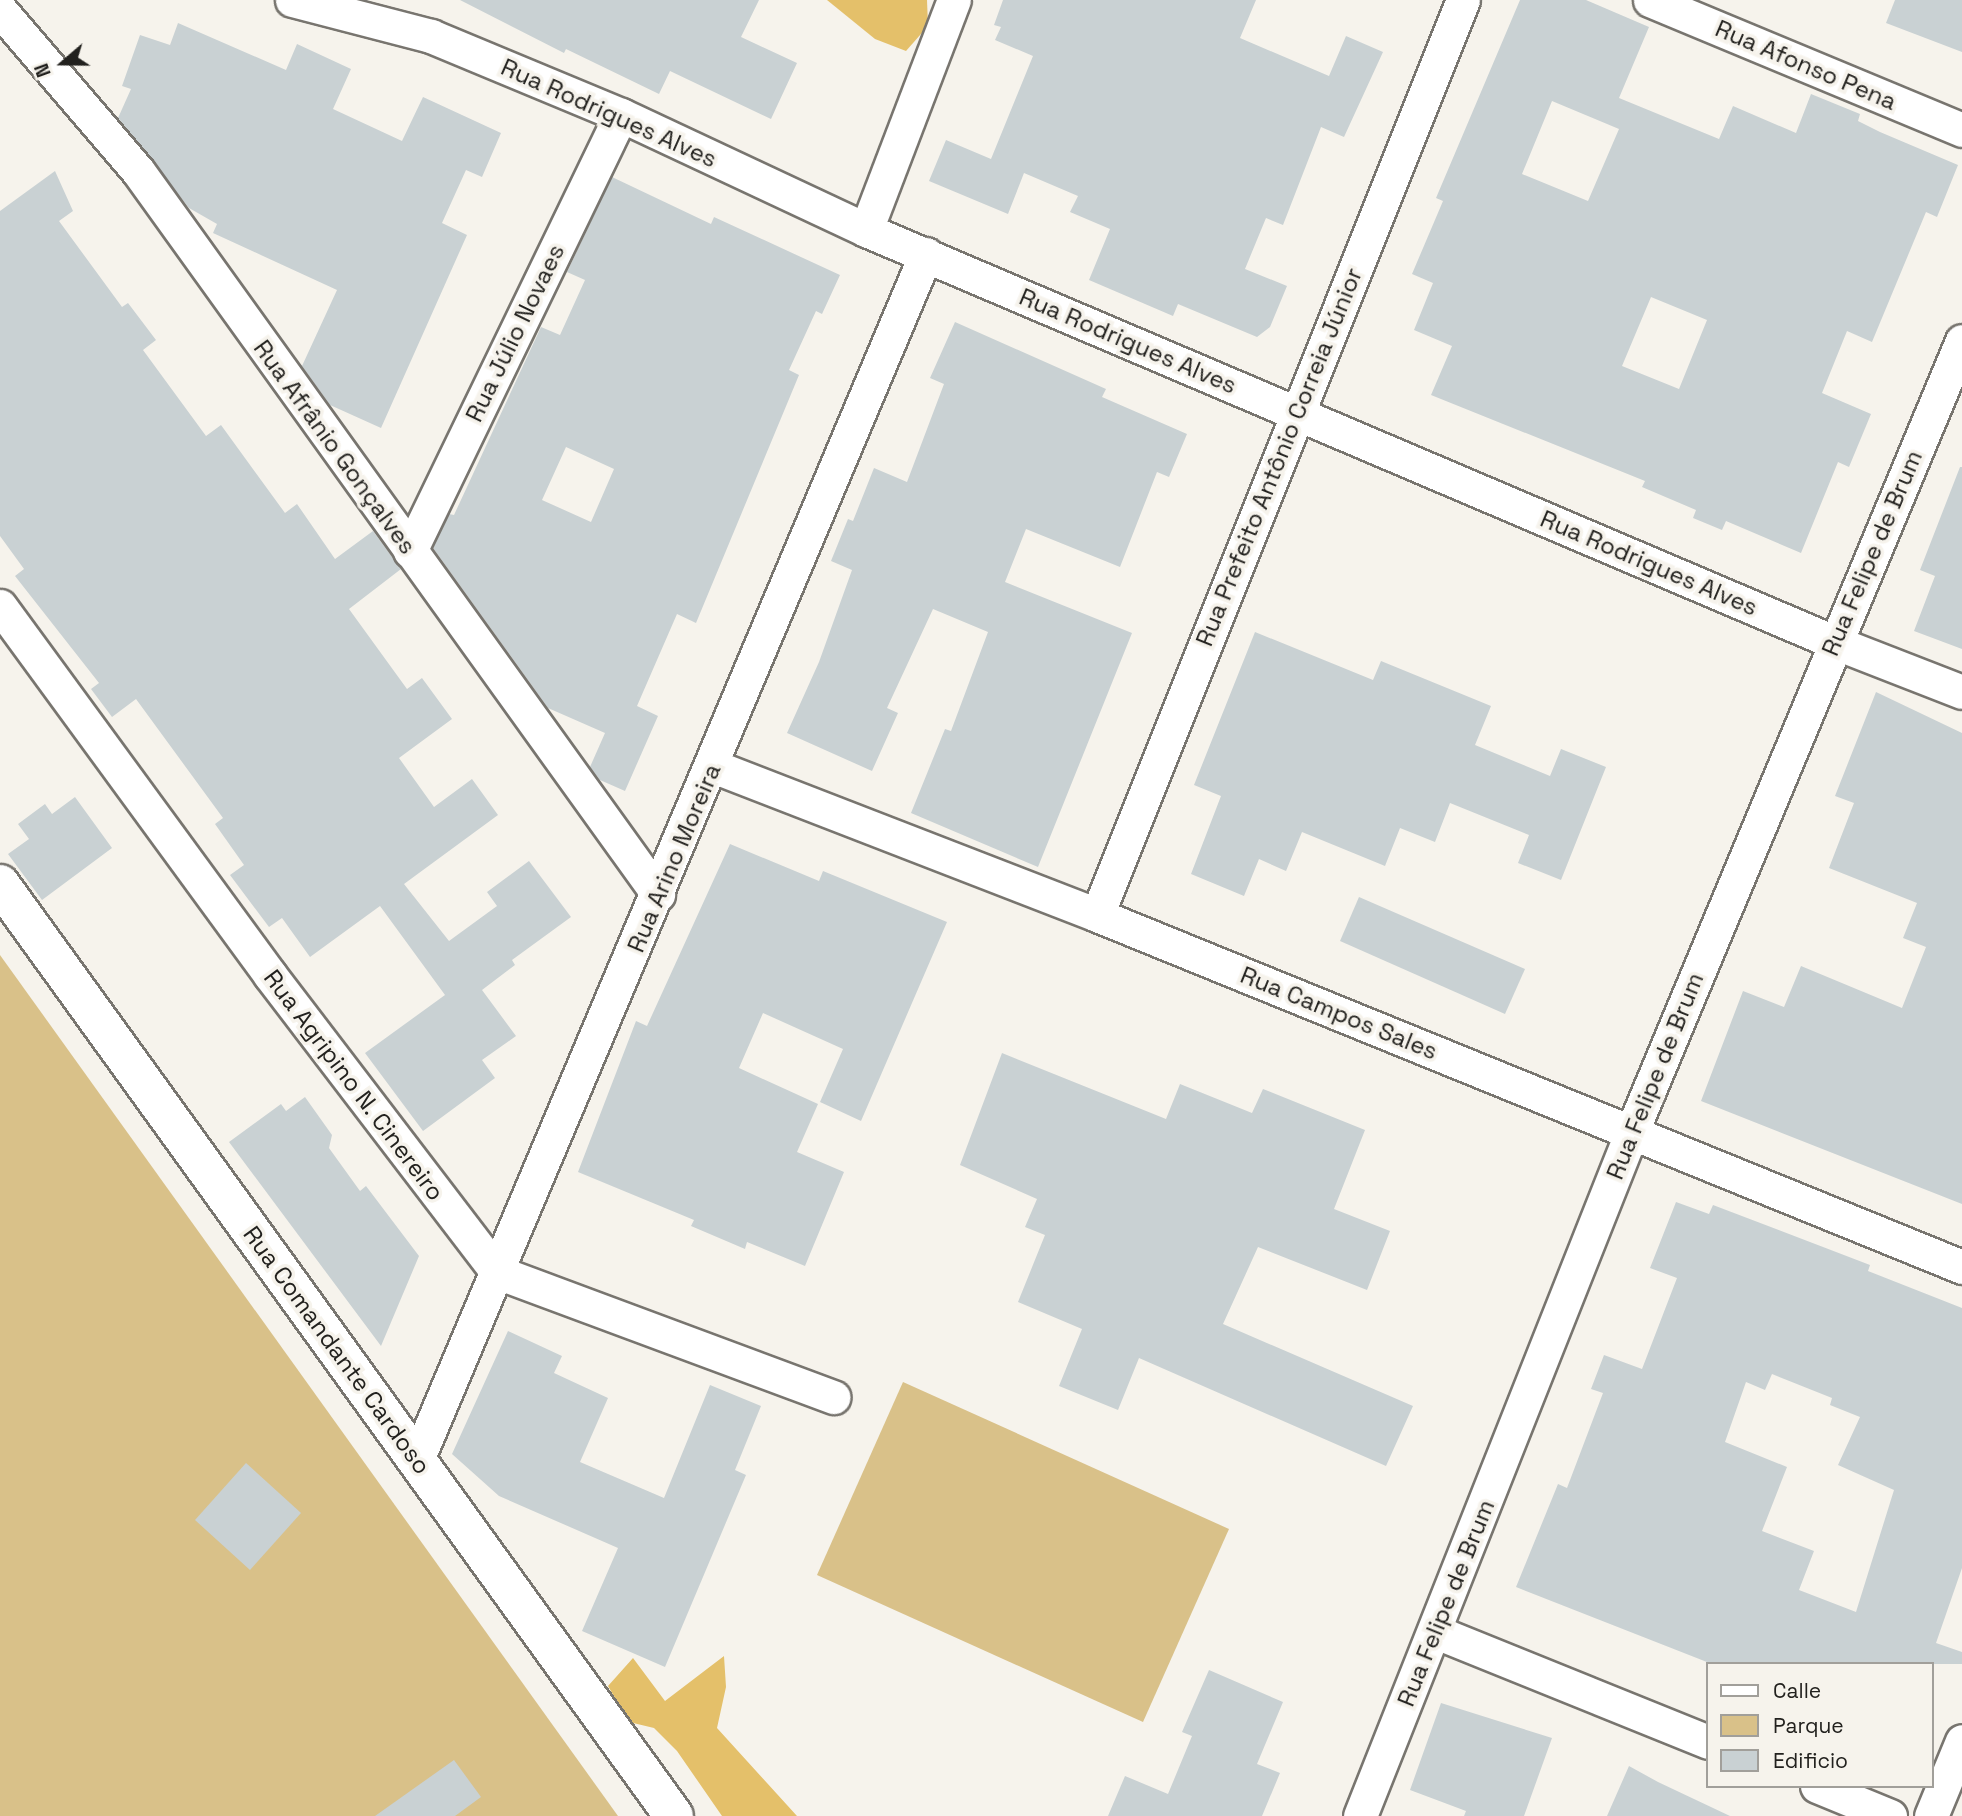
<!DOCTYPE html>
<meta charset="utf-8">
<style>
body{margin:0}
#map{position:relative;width:1962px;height:1816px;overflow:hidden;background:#f6f3ec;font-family:"Space Grotesk",sans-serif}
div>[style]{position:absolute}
.green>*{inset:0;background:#d9c189}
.forest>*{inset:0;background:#e4c06a}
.building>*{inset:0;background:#c9d1d3}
.roads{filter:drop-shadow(2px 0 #78756f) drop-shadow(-2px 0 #78756f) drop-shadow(0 2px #78756f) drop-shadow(0 -2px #78756f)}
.street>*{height:33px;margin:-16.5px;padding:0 16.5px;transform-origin:16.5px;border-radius:16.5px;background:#fff}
.secondary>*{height:38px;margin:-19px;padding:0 19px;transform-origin:19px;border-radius:19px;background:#fff}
span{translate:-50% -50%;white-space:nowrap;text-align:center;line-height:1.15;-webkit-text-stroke:7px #f6f3ec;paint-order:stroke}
.street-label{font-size:24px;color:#22211e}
.legend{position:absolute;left:1706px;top:1662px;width:228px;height:126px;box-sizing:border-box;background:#f6f3ec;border:2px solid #a19f9a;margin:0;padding:9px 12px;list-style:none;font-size:21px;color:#22211e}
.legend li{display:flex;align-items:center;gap:14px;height:35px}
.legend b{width:35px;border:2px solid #a19f9a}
.north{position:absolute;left:28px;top:28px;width:70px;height:70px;-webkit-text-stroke:5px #f6f3ec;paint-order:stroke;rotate:250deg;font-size:19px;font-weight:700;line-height:28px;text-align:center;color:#22211e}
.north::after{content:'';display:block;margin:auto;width:24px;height:32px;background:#22211e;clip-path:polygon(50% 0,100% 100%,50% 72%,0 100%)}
</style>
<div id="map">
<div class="green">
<div style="clip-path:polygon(0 955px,618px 1816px,0 1816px)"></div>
<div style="clip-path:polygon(903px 1382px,1229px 1529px,1143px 1722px,817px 1575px)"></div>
</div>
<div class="forest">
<div style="clip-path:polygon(827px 0,927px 0,928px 26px,906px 51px,875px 39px)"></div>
<div style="clip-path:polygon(724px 1656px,726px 1687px,717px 1728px,797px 1816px,722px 1816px,677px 1751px,654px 1728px,629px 1722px,608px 1686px,633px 1658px,665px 1701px)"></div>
</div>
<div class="building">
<div style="clip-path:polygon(460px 0,759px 0,741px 37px,797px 63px,771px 119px,670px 71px,659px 94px,566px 49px,564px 53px)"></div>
<div style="clip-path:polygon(1003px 0,1256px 0,1240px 38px,1329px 76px,1346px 36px,1383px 52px,1344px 137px,1321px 127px,1283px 225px,1266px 218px,1245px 269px,1287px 286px,1270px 327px,1257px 337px,1178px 304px,1173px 316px,1089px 280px,1110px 229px,1070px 212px,1078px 196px,1024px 173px,1008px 214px,929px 181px,946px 140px,991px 159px,1033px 56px,995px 40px,1001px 27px,994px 25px)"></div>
<div style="clip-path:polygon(evenodd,1520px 0,1586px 0,1649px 27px,1619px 98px,1719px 139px,1733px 106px,1796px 133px,1811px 94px,1860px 114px,1858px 121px,1880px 132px,1958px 165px,1937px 217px,1926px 212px,1872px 342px,1847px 331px,1822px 393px,1871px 414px,1849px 467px,1838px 462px,1801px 553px,1726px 521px,1722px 530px,1693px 518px,1696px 510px,1642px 487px,1645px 481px,1431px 395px,1452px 346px,1414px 330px,1433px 283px,1412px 274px,1443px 201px,1436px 198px,1520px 0,1552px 101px,1619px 129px,1588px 201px,1522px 174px,1552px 101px,1520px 0,1651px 297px,1707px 320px,1679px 389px,1622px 366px,1651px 297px)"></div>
<div style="clip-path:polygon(1895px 0,1962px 0,1962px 52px,1886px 23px)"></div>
<div style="clip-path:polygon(178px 23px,286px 70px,297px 44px,351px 69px,333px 109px,402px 141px,423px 97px,501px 133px,482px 177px,466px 170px,442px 223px,467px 235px,381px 428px,330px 405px,302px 366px,337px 290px,213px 233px,217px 224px,189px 208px,118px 118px,131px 89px,122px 86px,140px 35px,170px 45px)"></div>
<div style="clip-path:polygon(55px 171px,73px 211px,59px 221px,122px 307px,128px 303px,156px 340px,143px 350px,206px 436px,221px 425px,285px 513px,297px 504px,335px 559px,373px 531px,401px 569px,349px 609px,407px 689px,422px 678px,452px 719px,399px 758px,434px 807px,472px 779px,498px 815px,404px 884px,449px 941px,497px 906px,487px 892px,529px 861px,571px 917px,512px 960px,515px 965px,482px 990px,516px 1036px,482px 1060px,495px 1078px,423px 1131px,365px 1053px,445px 995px,380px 906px,310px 957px,282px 918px,269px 927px,230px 875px,244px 865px,215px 824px,223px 818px,136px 699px,112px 717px,91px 689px,99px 683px,15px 576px,24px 569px,0 536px,0 211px)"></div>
<div style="clip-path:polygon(evenodd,612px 177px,711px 224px,714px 217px,840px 275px,822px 314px,816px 311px,789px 370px,799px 375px,696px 623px,677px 614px,637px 706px,658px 716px,625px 791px,600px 780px,590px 767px,605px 733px,548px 708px,433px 548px,449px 514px,454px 515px,541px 327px,560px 335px,585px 280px,567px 272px,612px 177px,566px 447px,614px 469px,591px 522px,542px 500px,566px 447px)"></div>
<div style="clip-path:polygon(955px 322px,1106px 389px,1102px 397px,1187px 434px,1169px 477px,1157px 472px,1120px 567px,1026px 529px,1005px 582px,1132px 633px,1038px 867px,911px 813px,945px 729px,951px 731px,988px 632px,933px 609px,887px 708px,898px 713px,872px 771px,787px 733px,819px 662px,852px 570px,831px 561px,848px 519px,853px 521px,874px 468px,907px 482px,944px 384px,930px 378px)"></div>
<div style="clip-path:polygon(1960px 467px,1962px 467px,1962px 649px,1914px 631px,1935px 576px,1920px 570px)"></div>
<div style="clip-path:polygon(1255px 632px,1373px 680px,1381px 661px,1491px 706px,1475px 745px,1550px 776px,1561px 749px,1606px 767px,1561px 880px,1518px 863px,1529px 835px,1450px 803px,1435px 842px,1400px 828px,1385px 866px,1302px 832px,1286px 871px,1259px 859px,1244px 896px,1191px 874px,1221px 796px,1194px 785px)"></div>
<div style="clip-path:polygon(1876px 692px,1962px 733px,1962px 1204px,1701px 1101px,1743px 991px,1784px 1007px,1801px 966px,1902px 1008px,1926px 947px,1903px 938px,1917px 903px,1829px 868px,1854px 803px,1835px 796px)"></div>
<div style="clip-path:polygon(75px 797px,112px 848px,42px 900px,8px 854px,29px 839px,18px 824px,45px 804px,52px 814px)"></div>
<div style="clip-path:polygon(730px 844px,819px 881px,823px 871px,947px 922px,861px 1121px,820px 1102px,843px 1049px,763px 1013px,739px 1068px,818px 1104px,797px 1152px,844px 1172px,805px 1266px,747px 1242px,745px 1249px,691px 1226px,694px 1220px,578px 1172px,636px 1021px,647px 1026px)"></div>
<div style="clip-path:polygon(1359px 897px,1525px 969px,1505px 1014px,1340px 941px)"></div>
<div style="clip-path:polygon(1002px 1053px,1166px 1119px,1180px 1084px,1252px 1113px,1263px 1089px,1365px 1130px,1334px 1209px,1390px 1231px,1367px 1290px,1258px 1247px,1223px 1324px,1413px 1406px,1386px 1466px,1139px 1358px,1118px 1410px,1059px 1386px,1082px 1329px,1018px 1302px,1045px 1235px,1025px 1227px,1037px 1199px,960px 1165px)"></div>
<div style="clip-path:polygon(305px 1097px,332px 1135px,329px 1148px,360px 1191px,366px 1186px,419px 1256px,381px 1346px,229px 1142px,281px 1104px,286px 1111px)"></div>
<div style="clip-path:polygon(evenodd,1676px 1202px,1709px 1214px,1713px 1205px,1870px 1265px,1868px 1271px,1962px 1308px,1962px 1568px,1936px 1643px,1962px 1652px,1962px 1664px,1712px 1664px,1516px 1587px,1558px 1484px,1567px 1488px,1603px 1393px,1591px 1389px,1604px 1355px,1642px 1369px,1677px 1278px,1650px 1268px,1676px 1202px,1772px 1374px,1832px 1398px,1830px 1405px,1860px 1417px,1838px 1465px,1894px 1490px,1856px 1612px,1799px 1590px,1814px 1551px,1762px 1531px,1787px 1467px,1725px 1442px,1746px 1382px,1765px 1390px,1772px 1374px)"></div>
<div style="clip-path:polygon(508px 1331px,562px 1356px,554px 1373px,608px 1398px,580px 1462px,664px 1498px,710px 1385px,761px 1406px,735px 1470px,746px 1475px,665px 1667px,582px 1631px,618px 1548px,499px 1496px,452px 1454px)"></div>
<div style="clip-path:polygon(246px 1463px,301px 1513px,250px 1570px,195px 1520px)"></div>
<div style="clip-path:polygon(1209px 1670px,1283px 1702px,1257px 1764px,1280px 1773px,1262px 1816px,1108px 1816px,1125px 1776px,1168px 1794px,1192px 1736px,1182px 1732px)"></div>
<div style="clip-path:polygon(1441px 1703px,1552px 1738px,1524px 1816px,1464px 1816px,1466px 1811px,1410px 1790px)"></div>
<div style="clip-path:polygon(454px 1760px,481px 1797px,455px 1816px,375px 1816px)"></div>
<div style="clip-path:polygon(1629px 1766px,1658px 1782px,1730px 1816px,1607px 1816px)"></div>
</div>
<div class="roads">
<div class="street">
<div style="left:292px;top:0;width:144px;rotate:14.5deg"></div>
<div style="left:431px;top:36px;width:206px;rotate:22.6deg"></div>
<div style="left:621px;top:115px;width:271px;rotate:25.1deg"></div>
<div style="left:866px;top:230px;width:1052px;rotate:23.06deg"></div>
<div style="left:1834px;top:642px;width:137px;rotate:21.3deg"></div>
<div style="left:1650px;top:0;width:338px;rotate:22.6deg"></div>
<div style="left:0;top:10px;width:212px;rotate:49.4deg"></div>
<div style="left:138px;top:171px;width:891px;rotate:54.28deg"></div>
<div style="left:866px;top:230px;width:246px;rotate:-69.1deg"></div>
<div style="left:410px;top:551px;width:484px;rotate:-64.2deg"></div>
<div style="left:0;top:606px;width:457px;rotate:53.8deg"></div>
<div style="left:270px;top:975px;width:374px;rotate:52.6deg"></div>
<div style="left:497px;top:1272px;width:359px;rotate:20.4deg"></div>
<div style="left:713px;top:766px;width:412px;rotate:21.2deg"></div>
<div style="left:1097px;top:915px;width:934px;rotate:22.14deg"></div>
<div style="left:1097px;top:915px;width:985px;rotate:-68.2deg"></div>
<div style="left:417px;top:1460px;width:1309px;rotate:-67.12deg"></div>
<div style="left:1436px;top:1632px;width:293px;rotate:22deg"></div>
<div style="left:1817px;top:1786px;width:79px;rotate:22.3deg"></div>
<div style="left:1360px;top:1816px;width:737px;rotate:-68.34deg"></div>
<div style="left:1632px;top:1131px;width:856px;rotate:-67.33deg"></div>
<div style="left:1931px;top:1816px;width:81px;rotate:-67.5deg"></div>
</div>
<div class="secondary">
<div style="left:0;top:884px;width:1150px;rotate:54.13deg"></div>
</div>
</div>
<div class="street-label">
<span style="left:1806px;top:65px;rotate:23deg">Rua Afonso Pena</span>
<span style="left:609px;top:113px;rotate:24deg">Rua Rodrigues Alves</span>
<span style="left:515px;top:333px;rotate:-64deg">Rua Júlio Novaes</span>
<span style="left:1128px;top:341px;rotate:23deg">Rua Rodrigues Alves</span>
<span style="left:335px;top:447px;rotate:54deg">Rua Afrânio Gonçalves</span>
<span style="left:1279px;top:457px;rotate:-68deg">Rua Prefeito Antônio Correia Júnior</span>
<span style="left:1872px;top:553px;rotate:-67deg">Rua Felipe de Brum</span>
<span style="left:1649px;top:563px;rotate:23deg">Rua Rodrigues Alves</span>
<span style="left:674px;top:858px;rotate:-67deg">Rua Arino Moreira</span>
<span style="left:1339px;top:1013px;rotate:22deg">Rua Campos Sales</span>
<span style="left:1655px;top:1076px;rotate:-68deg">Rua Felipe de Brum</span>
<span style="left:354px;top:1085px;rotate:53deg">Rua Agripino N. Cinereiro</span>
<span style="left:337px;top:1350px;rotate:54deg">Rua Comandante Cardoso</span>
<span style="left:1446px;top:1603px;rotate:-68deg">Rua Felipe de Brum</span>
</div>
<ul class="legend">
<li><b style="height:9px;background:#fff"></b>Calle</li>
<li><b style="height:19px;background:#d9c189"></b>Parque</li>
<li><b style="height:19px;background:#c9d1d3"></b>Edificio</li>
</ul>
<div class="north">N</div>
</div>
